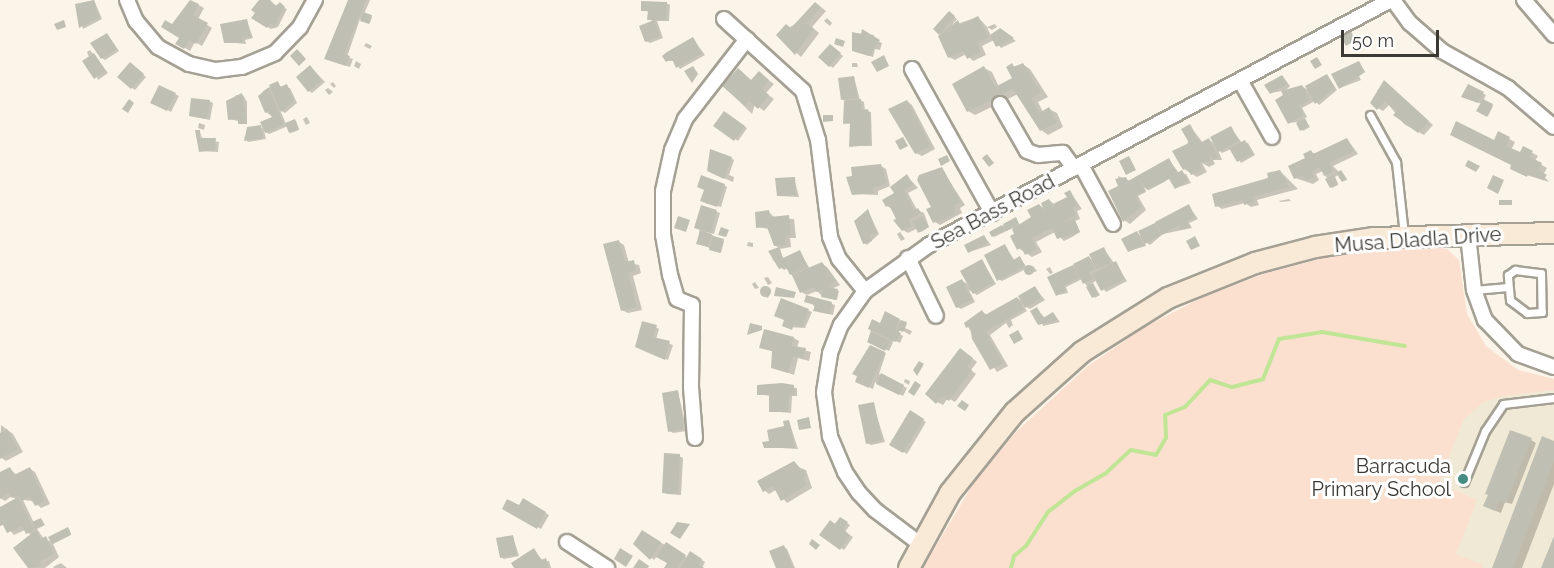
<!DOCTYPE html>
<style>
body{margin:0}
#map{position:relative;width:1554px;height:568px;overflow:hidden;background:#faf5e8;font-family:Raleway,sans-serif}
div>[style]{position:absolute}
.built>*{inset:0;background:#f0e9d5}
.green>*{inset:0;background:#fbe0cf}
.shadow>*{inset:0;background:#0003}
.stream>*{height:4px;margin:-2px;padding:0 2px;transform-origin:2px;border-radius:2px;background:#c0e595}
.building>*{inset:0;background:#bfc0b3}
.round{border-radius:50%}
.roads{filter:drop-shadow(2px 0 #a5a094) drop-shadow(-2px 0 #a5a094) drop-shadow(0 2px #a5a094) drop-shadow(0 -2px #a5a094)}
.lane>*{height:7px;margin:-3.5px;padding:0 3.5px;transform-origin:3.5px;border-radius:3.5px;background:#fff}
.street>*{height:14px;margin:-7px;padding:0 7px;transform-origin:7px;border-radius:7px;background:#fff}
.secondary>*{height:20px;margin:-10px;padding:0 10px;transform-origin:10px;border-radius:10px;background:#f9ead8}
.dots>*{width:16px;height:16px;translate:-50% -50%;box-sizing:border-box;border:3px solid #fff;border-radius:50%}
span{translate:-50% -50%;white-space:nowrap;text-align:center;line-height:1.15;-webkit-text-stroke:6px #fff;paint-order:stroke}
.street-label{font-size:20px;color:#3b3934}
.poi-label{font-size:20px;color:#3b3934}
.right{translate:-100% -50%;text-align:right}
.scale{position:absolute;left:1341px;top:30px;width:98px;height:27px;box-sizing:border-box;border:3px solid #3b3934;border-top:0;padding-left:8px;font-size:18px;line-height:21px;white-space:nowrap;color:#3b3934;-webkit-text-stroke:4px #fff;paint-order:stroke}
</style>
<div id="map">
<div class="built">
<div style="clip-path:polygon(1554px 382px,1554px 568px,1346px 568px,1400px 391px)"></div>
</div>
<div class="green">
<div style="clip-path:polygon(1425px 246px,1447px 249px,1459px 260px,1467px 314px,1486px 346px,1518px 370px,1554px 379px,1554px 390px,1503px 396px,1484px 402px,1464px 419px,1439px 483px,1477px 500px,1456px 554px,1484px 565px,1482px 568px,923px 568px,973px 484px,1015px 433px,1088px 366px,1143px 328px,1201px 298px,1263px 274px,1327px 257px)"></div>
</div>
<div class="shadow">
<div style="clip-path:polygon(94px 0,102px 19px,83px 29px,77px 5px)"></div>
<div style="clip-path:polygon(261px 0,287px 9px,278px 27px,271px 29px,253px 17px)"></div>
<div style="clip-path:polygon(350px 0,370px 0,364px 14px,372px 17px,370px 23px,360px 19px,347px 57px,353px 59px,350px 67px,329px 60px)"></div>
<div style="clip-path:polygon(191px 1px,204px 8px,198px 19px,212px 28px,202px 46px,195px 42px,190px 51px,177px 43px,181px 37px,172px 26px)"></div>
<div style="clip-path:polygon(666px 3px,670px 5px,669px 21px,657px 21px,663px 38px,650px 43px,646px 41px,654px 22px,649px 19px,649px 12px,642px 10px)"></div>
<div style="clip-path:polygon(821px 7px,826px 11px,812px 27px,819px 33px,801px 57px,778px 35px)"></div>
<div style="clip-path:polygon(952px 15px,957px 19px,951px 26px,978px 17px,987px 27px,995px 24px,997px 27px,992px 30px,987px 27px,991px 36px,1000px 30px,1016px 41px,1001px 48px,994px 40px,982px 46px,986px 55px,973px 61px,966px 54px,955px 60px,949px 57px,940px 33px)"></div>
<div style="clip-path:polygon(827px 18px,832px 23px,830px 26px,824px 21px)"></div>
<div style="clip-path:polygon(247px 21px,253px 38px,245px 40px,246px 44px,226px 42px)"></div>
<div style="clip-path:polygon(854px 33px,874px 35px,873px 39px,882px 43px,880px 50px,875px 49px,873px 57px,857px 52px)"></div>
<div style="clip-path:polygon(107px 34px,119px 51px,105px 60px,102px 58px)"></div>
<div style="clip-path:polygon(693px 39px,705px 55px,680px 69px,674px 61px,667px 61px)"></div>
<div style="clip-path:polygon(366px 43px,372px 46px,370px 49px,364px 46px)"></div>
<div style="clip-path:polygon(833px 48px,843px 56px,833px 68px,830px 66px)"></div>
<div style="clip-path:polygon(90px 50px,108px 73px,98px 80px,87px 52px)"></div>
<div style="clip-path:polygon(356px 61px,361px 64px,359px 69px,354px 66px)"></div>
<div style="clip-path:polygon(852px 63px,857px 63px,858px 67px,852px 67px)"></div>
<div style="clip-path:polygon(1359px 63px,1365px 72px,1359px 76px,1361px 80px,1340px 88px)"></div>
<div style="clip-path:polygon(1022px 64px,1030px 69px,1048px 97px,1038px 102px,1043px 112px,1049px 109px,1057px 113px,1063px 127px,1048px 135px,1041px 130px,1018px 94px,975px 115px,968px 111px,984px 68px,992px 72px,999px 87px,1014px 79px,1008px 68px)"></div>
<div style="clip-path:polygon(133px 66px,146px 77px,135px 90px,132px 88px)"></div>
<div style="clip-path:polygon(310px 67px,325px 82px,312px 93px,309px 91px)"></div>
<div style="clip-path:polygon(738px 70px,752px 81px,759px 73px,774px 84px,766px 93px,774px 99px,764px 111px,755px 104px,752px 114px,724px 86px)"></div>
<div style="clip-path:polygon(1327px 75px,1337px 90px,1319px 105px,1315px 101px,1302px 108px,1307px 117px,1303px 119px,1310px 127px,1303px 131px,1297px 122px,1289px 123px,1282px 91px,1271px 93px,1282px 76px,1290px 86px,1284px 92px,1302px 86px,1309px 91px)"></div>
<div style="clip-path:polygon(854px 77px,860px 100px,864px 102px,865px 111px,871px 112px,872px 146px,851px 146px,851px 124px,844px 123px,845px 101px,842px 99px)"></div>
<div style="clip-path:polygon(333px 82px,336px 86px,334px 88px,330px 84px)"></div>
<div style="clip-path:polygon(1385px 82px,1433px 125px,1424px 135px,1404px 124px,1389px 105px,1383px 111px,1378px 108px,1380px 94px,1377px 91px)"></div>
<div style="clip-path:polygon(278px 83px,282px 88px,290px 88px,297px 103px,285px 113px,280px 110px,286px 124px,296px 121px,299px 130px,291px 133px,288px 126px,269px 134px,264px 131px,266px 139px,248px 142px,244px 137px,260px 127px,264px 129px,274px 118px,266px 112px,263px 91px)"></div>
<div style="clip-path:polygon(1468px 86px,1486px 95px,1483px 101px,1493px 106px,1488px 116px,1478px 111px,1482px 104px,1466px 98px)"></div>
<div style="clip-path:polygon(160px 87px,179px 96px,171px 112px,152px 102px)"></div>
<div style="clip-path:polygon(328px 88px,333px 92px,329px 95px,325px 90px)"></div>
<div style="clip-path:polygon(236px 95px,243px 95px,247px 102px,247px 123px,229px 119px)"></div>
<div style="clip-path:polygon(209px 101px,213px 103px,210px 120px,190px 116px)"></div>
<div style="clip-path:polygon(907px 101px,912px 105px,935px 149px,922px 156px,916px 153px)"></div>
<div style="clip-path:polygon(724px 113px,747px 128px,738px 141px,715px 125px)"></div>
<div style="clip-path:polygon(307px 117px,310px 123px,306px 125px,303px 119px)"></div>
<div style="clip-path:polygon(199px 123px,205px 125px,204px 130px,198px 128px)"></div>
<div style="clip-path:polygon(1190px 126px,1203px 143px,1209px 140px,1215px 144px,1231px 128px,1242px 143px,1248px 143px,1255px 155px,1241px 163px,1231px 149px,1222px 153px,1218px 150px,1222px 160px,1213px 160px,1215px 164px,1209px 167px,1202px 163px,1207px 172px,1197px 177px,1184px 169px)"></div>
<div style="clip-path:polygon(200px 132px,203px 140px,219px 142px,218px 152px,201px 151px)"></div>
<div style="clip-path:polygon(1498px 133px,1515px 142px,1511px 150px,1520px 154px,1524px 148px,1538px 156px,1535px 161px,1547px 168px,1543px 175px,1549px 182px,1517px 172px,1494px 142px)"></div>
<div style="clip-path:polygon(1347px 139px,1358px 154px,1333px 166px,1347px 180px,1343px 181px,1339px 174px,1335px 177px,1338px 185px,1332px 188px,1323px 171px,1316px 174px,1319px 180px,1313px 184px,1295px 178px,1311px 152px,1316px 154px)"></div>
<div style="clip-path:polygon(731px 158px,734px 160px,729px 175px,734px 177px,733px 182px,712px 173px)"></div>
<div style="clip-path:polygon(1169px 160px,1179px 173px,1186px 174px,1191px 183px,1176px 188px)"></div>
<div style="clip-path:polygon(881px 166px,886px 169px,890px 186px,878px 191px,878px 195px,853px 194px)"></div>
<div style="clip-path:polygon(941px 168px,965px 205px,960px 208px,962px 213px,940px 225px,935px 222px,933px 207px)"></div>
<div style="clip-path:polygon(1159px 168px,1166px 181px,1149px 190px,1143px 187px,1146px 192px,1138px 196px,1146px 210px,1130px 224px,1124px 220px,1118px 176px,1130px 181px)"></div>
<div style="clip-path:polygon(1280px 171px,1298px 189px,1257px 200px,1259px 205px,1251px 207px,1245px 203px,1222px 209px,1217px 206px)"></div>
<div style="clip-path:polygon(907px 176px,918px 188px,908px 193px,917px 210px,924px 213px,929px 227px,921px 232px,918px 228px,908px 233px,903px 230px,894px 210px,887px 206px)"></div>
<div style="clip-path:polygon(794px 178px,799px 197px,778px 196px)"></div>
<div style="clip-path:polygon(724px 185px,727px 187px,721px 207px,705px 203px,706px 190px)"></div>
<div style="clip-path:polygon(1070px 192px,1082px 209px,1077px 211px,1080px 219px,1075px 221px,1080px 232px,1072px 237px,1064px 241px,1055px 232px,1036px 242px,1042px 252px,1032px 257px,1018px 248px,1013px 228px,994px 237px,991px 232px,1016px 219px,1020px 226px,1033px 217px,1039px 205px,1044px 208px,1049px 200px,1055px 205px,1069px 198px)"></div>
<div style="clip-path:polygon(1289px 199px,1291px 201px,1280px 202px,1279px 201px)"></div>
<div style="clip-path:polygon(1189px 206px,1198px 219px,1189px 223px,1192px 228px,1163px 234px,1150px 245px,1144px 241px,1146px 246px,1129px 251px,1137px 233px,1143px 237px,1140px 231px)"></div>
<div style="clip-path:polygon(702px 207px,720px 213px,714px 234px,706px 232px,724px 241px,721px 253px,698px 243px)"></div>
<div style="clip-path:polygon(868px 211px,879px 234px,867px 245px,864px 243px)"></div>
<div style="clip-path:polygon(769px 212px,775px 218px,794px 219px,796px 238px,790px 238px,791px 247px,780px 249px,775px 245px,769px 229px,758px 227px)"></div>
<div style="clip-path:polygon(900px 232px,905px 239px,901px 241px,897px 234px)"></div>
<div style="clip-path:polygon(984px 236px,991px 245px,969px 252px)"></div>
<div style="clip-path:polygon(619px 242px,624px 245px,629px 263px,639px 265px,641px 273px,633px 276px,642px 310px,628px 313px,622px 310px)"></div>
<div style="clip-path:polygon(748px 242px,753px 243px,753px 247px,747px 246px)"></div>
<div style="clip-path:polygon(1005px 246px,1015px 261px,1020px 258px,1028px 269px,1033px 266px,1037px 271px,1027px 275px,1024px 270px,1002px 281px,998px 279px)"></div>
<div style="clip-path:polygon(780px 249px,783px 259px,800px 252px,810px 269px,821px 264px,827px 267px,840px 285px,832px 289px,839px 291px,837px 300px,823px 297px,817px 291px,807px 295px,801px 292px,788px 268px,784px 270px,773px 260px,770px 252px)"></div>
<div style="clip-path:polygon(1104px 249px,1127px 281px,1106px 292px,1097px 280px,1091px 284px,1100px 295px,1095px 298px,1082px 279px,1066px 287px,1068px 293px,1058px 295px,1049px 278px,1089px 258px,1094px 261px)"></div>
<div style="clip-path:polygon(982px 261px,996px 284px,977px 295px,969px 290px,975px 302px,961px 309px,957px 307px,962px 281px,970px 285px)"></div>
<div style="clip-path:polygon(1050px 267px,1053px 273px,1050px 274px,1046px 269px)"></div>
<div style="clip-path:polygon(768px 277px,772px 283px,768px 285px,764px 278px)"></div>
<div style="clip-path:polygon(755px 282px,759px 288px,755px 289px,752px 284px)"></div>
<div style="clip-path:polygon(763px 286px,771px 290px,768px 298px,762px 295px)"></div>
<div style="clip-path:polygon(1035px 288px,1045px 300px,1030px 309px,1023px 305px,1027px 311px,1011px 320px,1013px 325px,1009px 328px,1006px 323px,990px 335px,1008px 366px,997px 372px,968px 327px,982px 312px,988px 315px,1017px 298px,1024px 302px)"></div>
<div style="clip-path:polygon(807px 296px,835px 305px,833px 315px,818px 312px)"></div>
<div style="clip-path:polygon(782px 300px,812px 312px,805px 328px,787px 327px)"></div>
<div style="clip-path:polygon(1037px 309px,1045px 318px,1053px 313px,1060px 322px,1043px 326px)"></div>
<div style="clip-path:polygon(886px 313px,907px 324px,905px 328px,912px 331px,910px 335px,900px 329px,898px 333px,903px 336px,900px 343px,894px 340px,889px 351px,868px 341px,873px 322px,880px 325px)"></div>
<div style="clip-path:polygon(656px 327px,659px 329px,656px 339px,673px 345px,668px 360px,640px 348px)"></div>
<div style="clip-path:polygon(794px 338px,799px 341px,797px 348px,811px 352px,809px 361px,798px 358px,794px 375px,772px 367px,774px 352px,761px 347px)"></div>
<div style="clip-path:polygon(870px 347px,886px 353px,879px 374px,907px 388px,903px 396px,875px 382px,873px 389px,857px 381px)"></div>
<div style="clip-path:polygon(966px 353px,977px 362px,971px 370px,976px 374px,955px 402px,948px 398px,943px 405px,937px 402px)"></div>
<div style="clip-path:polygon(905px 379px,910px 381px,909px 385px,904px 382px)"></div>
<div style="clip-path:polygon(759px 386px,797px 388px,797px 396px,792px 396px,791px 413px,770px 411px,770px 396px,759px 394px)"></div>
<div style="clip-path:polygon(678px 392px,687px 431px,673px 433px,670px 431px)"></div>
<div style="clip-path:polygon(873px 404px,885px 442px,871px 445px,867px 443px)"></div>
<div style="clip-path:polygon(911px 412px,926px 422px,907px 454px,891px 444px)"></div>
<div style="clip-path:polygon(789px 421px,798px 449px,765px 447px,786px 427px)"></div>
<div style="clip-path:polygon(1px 425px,13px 434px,23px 452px,6px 461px,0 457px)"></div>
<div style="clip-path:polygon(1531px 440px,1536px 443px,1512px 504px,1505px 502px,1501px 513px,1491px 509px)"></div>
<div style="clip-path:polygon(1554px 442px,1554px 484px,1522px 568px,1493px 568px)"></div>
<div style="clip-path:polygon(679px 456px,683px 458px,681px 495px,667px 494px,664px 493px)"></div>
<div style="clip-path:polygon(790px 464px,806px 470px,812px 488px,787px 503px,776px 490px,769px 494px,764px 490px)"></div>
<div style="clip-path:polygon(10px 469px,17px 475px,30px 469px,35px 472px,50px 504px,41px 508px,33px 501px,23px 500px,34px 523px,42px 520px,45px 525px,37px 529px,44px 539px,53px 542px,69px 529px,71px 535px,53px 544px,59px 557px,45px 568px,29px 568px,15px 548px,32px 536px,25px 530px,14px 535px,0 520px,0 509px,17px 500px,12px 496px,5px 501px,0 498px,0 473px)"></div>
<div style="clip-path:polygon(523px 500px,549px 515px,541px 529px,504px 508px,519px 507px)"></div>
<div style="clip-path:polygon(840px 519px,850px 525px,845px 532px,853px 537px,844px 550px,821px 535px)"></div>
<div style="clip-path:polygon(642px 532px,688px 558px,691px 553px,705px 562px,702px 568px,666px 568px,669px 563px,657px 556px,654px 560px,635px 544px)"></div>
<div style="clip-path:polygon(513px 537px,519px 556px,504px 559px,501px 557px)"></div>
<div style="clip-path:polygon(784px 547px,787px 549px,795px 568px,778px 568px)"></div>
<div style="clip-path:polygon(534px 550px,543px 561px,549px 561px,551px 568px,516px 568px)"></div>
<div style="clip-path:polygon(61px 563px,67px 568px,54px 568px,53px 567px)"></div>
</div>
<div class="stream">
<div style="left:1011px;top:568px;width:12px;rotate:-76deg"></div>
<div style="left:1014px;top:556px;width:16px;rotate:-40deg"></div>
<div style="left:1026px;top:546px;width:40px;rotate:-57.1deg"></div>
<div style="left:1048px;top:512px;width:34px;rotate:-38deg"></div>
<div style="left:1075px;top:491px;width:34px;rotate:-30deg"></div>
<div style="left:1105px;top:474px;width:35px;rotate:-43deg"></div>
<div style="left:1131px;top:450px;width:25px;rotate:11deg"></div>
<div style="left:1156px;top:455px;width:20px;rotate:-60deg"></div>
<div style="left:1166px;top:438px;width:23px;rotate:-92deg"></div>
<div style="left:1165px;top:415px;width:22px;rotate:-22deg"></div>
<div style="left:1185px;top:407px;width:37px;rotate:-47deg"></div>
<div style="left:1210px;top:380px;width:23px;rotate:18deg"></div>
<div style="left:1232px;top:387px;width:32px;rotate:-14deg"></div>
<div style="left:1263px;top:379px;width:43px;rotate:-68.2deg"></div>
<div style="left:1279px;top:339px;width:44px;rotate:-9.2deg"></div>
<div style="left:1322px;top:332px;width:84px;rotate:9.6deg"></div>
</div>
<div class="building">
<div style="clip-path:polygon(94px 0,99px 17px,79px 28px,75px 4px)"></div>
<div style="clip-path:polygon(190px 0,199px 4px,193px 15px,208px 23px,196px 44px,189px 40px,184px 49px,175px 44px,179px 38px,161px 27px,165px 20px,172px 24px)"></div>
<div style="clip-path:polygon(259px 0,270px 0,276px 6px,280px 2px,285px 7px,274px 26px,271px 23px,267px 28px,251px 18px,255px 13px,251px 10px)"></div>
<div style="clip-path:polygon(348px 0,366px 0,344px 54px,350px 56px,346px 66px,324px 59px)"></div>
<div style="clip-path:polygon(641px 1px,667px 2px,666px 20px,654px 20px,660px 36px,645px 42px,639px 26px,654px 20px,647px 20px,648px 11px,641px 11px)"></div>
<div style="clip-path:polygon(815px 2px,821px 7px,807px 23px,814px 29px,795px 55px,776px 35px,786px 24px,791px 28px)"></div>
<div style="clip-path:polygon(949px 11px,955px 16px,939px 35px,933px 29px)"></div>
<div style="clip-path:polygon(363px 12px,372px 15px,369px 24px,360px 21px)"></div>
<div style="clip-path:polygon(978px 16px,989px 37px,977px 43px,981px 52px,967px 59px,963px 51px,948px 58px,938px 36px,958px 20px,960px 25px)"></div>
<div style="clip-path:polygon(247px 19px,251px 37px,242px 38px,243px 43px,224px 43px,220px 24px)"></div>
<div style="clip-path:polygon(64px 20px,66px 27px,57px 30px,54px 24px)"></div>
<div style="clip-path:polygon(1000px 28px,1014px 38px,996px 47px,990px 35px)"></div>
<div style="clip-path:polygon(862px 29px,880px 40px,869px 56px,852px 51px,852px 32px,861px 34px)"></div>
<div style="clip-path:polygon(1350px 30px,1356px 40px,1346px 46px,1340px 36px)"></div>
<div style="clip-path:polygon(107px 33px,117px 49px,101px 59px,90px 43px)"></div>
<div style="clip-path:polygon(693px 37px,702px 53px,676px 68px,672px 59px,666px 62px,662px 56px,667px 52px)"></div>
<div style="clip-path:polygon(836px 38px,845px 41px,843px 47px,834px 44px)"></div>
<div style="clip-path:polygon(830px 44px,841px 53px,829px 67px,818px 57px)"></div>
<div style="clip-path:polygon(297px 49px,306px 59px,299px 66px,290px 56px)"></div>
<div style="clip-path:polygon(94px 53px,106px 71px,94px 79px,82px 61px)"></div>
<div style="clip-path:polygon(884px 55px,889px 66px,877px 72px,871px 62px)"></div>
<div style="clip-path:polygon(1317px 57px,1322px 65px,1315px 69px,1310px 61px)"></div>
<div style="clip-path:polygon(1359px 61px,1365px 72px,1339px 89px,1331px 74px)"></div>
<div style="clip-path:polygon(130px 62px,144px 74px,131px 89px,117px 77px)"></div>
<div style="clip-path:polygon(1012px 63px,1014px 67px,1023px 63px,1041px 93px,1031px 98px,1039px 113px,1049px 107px,1057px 122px,1040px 131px,1013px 89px,967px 112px,952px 84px,984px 66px,995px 87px,1012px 78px,1006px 67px)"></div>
<div style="clip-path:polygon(310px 65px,322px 80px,308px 92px,296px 77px)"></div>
<div style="clip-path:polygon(693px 66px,698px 74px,692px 83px,684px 71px)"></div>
<div style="clip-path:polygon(738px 68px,751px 80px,759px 71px,769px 80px,762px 89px,769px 95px,758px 109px,749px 101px,745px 106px,722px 86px)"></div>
<div style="clip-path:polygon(1327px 74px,1335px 88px,1315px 104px,1305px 86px)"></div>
<div style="clip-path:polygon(1282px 75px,1288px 84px,1270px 94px,1264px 85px)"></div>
<div style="clip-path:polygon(854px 76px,857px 98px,841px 100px,838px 78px)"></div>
<div style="clip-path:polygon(1384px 80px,1429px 121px,1418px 133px,1393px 115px,1396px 112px,1385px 101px,1377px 110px,1370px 103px)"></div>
<div style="clip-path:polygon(278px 81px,280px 87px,287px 84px,294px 101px,281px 112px,269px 85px)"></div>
<div style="clip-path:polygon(1468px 84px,1484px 92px,1478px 103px,1461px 97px)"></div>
<div style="clip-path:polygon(159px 85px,176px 93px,167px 111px,150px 103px)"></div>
<div style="clip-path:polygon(1302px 85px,1310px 100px,1299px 106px,1304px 115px,1288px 124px,1275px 100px,1283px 95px,1281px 91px)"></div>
<div style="clip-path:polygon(269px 87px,284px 125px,265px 133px,260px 122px,272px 117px,269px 111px,265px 113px,258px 96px)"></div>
<div style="clip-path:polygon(242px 93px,247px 124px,238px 124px,238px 119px,228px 120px,226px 101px)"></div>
<div style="clip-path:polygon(191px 98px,210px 100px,207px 119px,189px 116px)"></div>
<div style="clip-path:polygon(129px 99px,134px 103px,128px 113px,122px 109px)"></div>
<div style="clip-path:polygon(861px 99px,862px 110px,868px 109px,871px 121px,870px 145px,849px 147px,850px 123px,843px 124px,844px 101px)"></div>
<div style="clip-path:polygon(1483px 99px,1493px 104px,1487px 117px,1476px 111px)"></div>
<div style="clip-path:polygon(907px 100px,931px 146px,915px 154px,888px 109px)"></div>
<div style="clip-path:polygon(724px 111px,745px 126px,734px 141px,713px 126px)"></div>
<div style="clip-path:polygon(823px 115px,833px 115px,833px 121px,823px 122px)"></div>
<div style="clip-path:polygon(1305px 118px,1309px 126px,1300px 131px,1296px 123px)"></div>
<div style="clip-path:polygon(295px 119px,299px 129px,289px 133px,285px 123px)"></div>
<div style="clip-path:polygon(1456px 121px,1494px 140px,1498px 131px,1510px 137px,1506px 146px,1520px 152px,1523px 146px,1533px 151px,1530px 157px,1542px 163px,1539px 170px,1547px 175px,1543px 180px,1528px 174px,1527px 177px,1510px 169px,1511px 165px,1450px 135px)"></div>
<div style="clip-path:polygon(1190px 124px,1200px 143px,1209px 138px,1218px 157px,1213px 160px,1211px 156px,1210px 161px,1199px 163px,1202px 169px,1191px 175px,1187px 168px,1183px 170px,1172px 151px,1189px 143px,1181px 129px)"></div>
<div style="clip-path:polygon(261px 125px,263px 138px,244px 141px,247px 127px)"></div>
<div style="clip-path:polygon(1231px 126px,1239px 141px,1218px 152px,1210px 137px)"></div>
<div style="clip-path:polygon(195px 130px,200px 130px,200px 138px,216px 138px,215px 150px,199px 152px)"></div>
<div style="clip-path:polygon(903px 137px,908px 146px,900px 150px,895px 141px)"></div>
<div style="clip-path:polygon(1347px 138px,1354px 151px,1329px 163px,1333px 172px,1324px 176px,1320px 167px,1312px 171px,1314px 177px,1306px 181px,1303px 175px,1294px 179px,1288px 166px,1305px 158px,1303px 154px,1311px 150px,1313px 154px)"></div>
<div style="clip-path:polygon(1245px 140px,1253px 154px,1237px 162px,1229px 148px)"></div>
<div style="clip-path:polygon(710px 149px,732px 157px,724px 179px,707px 171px)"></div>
<div style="clip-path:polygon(987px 154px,994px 163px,989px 167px,982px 158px)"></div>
<div style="clip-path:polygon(947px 155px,950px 161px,941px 166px,938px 159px)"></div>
<div style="clip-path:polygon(1129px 156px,1136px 170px,1126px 175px,1119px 161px)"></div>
<div style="clip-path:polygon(1169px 158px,1177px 173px,1182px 170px,1188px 181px,1175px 189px,1169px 179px,1147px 190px,1139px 179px,1146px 191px,1136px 196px,1141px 207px,1123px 222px,1108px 191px,1118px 186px,1115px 179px,1126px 177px,1128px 181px)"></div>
<div style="clip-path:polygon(1468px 160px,1480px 166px,1476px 172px,1465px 166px)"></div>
<div style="clip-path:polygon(881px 164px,886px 183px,873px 188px,873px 193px,852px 195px,846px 177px,852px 176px,851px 167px)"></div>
<div style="clip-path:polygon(942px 167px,961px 202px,955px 205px,955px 214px,933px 223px,926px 209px,931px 207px,917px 180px,919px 175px)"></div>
<div style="clip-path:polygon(1280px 170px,1289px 187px,1252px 197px,1254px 202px,1244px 205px,1243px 200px,1215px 207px,1212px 194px,1268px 178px,1267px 173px)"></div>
<div style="clip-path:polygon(1341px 170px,1347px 179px,1342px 182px,1336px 173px)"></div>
<div style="clip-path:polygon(907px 174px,913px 185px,904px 190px,914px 210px,918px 208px,921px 213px,909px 220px,912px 226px,902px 231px,893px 220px,896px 219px,889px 205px,886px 207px,882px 200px,894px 193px,890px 187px)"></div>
<div style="clip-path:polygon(701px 175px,725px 184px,717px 207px,700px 201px,704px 190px,697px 187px)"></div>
<div style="clip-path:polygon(1334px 175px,1338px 184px,1330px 188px,1325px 179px)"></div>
<div style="clip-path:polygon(1493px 175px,1504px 180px,1498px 194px,1487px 188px)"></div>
<div style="clip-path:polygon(795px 177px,796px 195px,777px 196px,775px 178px)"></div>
<div style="clip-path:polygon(1070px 190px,1078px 205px,1072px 208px,1076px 215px,1061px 223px,1074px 218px,1080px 232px,1057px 239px,1052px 228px,1032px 238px,1037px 249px,1025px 255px,1021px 247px,1017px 250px,1010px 236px,1014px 234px,1012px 229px,1031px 217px,1027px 210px,1039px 204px,1045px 212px,1041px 203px,1049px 199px,1054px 208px,1053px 204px,1067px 197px,1064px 193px)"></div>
<div style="clip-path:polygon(1499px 200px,1512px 200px,1512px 205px,1499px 205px)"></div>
<div style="clip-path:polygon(1189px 204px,1195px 217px,1187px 221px,1190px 226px,1181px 230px,1179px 225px,1162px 235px,1155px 222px)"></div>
<div style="clip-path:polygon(701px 205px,717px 210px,711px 233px,694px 228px)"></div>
<div style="clip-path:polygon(868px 209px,877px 233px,870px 235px,872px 241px,863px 244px,854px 221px)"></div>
<div style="clip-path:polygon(769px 210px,770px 217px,789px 215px,791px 235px,785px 236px,786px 245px,774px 246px,767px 227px,756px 228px,755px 212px)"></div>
<div style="clip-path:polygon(678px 216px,690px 220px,686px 232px,674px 228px)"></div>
<div style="clip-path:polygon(923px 216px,929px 227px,918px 233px,913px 222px)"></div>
<div style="clip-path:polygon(1016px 217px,1019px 224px,1006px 231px,1003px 224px)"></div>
<div style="clip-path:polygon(1155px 223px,1161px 235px,1145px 244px,1138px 231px)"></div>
<div style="clip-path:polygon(1002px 225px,1005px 230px,992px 237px,989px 232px)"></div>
<div style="clip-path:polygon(721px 227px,729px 230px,726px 237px,718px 235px)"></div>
<div style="clip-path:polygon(700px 231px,712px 234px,708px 247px,696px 244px)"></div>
<div style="clip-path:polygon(1137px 231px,1144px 245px,1128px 252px,1121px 239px)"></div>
<div style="clip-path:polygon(984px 235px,988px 243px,968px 253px,964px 245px)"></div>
<div style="clip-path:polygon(713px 236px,724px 239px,720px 253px,709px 250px)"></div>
<div style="clip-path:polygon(1195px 236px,1200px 246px,1191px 250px,1186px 241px)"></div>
<div style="clip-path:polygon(619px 240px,625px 262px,634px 260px,636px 270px,628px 273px,637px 307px,621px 311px,603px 244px)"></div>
<div style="clip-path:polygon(1005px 244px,1013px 260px,1020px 256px,1025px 266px,997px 281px,984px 255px)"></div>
<div style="clip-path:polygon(779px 247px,783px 258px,800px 250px,808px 267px,790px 275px,786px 267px,779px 269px,768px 251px)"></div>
<div style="clip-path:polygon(1104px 247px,1111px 263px,1096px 269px,1089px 254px)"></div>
<div style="clip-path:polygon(1089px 256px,1095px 269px,1089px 272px,1093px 279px,1083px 284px,1073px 264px)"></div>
<div style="clip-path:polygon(982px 259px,994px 282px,973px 294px,960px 271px)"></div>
<div style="clip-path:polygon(1116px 261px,1125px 279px,1101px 291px,1092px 274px)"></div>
<div style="clip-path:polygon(822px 262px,836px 281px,827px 287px,838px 289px,836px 300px,821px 297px,823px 289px,816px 292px,814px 287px,800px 293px,792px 275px)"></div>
<div class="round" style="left:1024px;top:265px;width:10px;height:10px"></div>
<div style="clip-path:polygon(1073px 265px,1079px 278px,1063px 286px,1066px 291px,1056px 296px,1047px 277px)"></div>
<div style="clip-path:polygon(962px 279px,972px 300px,956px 308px,946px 287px)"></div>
<div style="clip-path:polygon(1093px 283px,1099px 294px,1092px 298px,1086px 287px)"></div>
<div class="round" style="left:759.5px;top:285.5px;width:11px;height:11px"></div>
<div style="clip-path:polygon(1035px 286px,1042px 298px,1025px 308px,1018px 296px)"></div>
<div style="clip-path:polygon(776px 287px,796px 292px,794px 298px,774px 296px)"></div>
<div style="clip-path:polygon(806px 295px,832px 302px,830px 314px,813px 311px,815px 305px,804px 302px)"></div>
<div style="clip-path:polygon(1017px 297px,1024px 309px,986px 332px,1003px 363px,990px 370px,972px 339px,970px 326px,966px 328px,964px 323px,982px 310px,985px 315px)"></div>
<div style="clip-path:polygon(781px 298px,809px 309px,802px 327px,794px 324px,792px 330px,782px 326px,784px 320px,774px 316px)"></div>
<div style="clip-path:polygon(1037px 307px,1043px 318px,1053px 312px,1058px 320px,1038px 325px,1030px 311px)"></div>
<div style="clip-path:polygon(885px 311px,900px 319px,895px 330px,901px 333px,896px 342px,868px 329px,872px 319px,880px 323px)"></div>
<div style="clip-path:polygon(901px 320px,907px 322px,903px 332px,897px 330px)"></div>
<div style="clip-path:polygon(642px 321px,657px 325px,653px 337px,670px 341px,665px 360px,635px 347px)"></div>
<div style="clip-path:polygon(750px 323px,762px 326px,762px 330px,747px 335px)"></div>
<div style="clip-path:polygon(764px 329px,794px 337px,792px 346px,806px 348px,803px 359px,793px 356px,788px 373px,771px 368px,772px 351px,759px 348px)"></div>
<div style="clip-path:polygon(1018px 330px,1023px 339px,1014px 344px,1009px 335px)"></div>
<div style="clip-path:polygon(871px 332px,890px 341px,885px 351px,867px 342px)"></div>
<div style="clip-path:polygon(870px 345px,885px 352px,869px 388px,855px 382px,857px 376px,852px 374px)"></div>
<div style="clip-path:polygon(960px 348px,973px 358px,967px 366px,972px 370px,949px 401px,942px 396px,936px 404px,925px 394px)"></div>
<div style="clip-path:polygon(919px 361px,924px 364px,917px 376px,913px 370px)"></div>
<div style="clip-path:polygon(881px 373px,904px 385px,899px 395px,876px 384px)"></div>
<div style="clip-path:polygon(915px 381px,921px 385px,914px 396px,908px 392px)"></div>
<div style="clip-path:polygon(782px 383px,794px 385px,794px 395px,789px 395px,788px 412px,769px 412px,769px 395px,757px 395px,757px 385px)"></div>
<div style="clip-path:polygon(678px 390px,684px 429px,668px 432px,662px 393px)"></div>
<div style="clip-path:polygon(962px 400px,969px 405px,965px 411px,957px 406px)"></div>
<div style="clip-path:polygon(874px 402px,882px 440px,866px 444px,858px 405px)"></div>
<div style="clip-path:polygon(910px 410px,924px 419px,903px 453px,889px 445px)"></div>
<div style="clip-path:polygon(809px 417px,811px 428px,799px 430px,797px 420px)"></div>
<div style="clip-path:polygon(789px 420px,795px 448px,764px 448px,762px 442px,769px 441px,767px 430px,784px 426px,783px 421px)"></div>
<div style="clip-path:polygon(7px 429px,18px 449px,0 459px,0 433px)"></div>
<div style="clip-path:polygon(1510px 430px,1532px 438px,1506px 503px,1499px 500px,1495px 511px,1483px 506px,1488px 495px,1485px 494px)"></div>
<div style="clip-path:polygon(1542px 436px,1554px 441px,1554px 461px,1513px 568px,1492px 568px)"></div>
<div style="clip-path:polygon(664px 453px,680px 454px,678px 494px,662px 493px)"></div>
<div style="clip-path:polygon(794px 461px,807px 476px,803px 478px,807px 485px,781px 501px,773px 486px,763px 492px,757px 481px)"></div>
<div style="clip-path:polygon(10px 467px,14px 475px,30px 467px,45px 501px,35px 506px,30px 497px,22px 501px,19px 495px,12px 498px,8px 492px,0 499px,0 472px)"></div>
<div style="clip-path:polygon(18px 497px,34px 530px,26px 534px,22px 526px,7px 533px,3px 525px,0 526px,0 507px)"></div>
<div style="clip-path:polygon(523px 498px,546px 512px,537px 529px,502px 509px,507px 499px,519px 505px)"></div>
<div style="clip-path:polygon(840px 517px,848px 522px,843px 529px,850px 535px,840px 550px,819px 535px,830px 520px,835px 524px)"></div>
<div style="clip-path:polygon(41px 518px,44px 525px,35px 529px,32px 522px)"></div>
<div style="clip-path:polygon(677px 522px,690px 524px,680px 539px,670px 533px)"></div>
<div style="clip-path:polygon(68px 527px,71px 534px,52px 544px,48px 537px)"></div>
<div style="clip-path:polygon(36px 530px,41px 539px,46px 536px,54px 554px,40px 561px,42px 566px,28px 568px,13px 548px)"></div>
<div style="clip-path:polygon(642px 530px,661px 542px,650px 560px,633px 544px)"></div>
<div style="clip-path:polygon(513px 535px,517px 555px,500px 558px,496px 538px)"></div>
<div style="clip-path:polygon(1554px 536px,1554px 568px,1541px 568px)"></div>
<div style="clip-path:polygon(812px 539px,820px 545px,816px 550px,809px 544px)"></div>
<div style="clip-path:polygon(666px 542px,686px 555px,677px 568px,664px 568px,667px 563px,656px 557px)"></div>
<div style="clip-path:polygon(784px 545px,793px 568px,776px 568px,769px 551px)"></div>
<div style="clip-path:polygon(534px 548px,541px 560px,546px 558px,549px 568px,514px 568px,511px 563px)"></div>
<div style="clip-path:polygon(620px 548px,633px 556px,626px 567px,614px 559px)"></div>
<div style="clip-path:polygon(690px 551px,702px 559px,699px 564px,704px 568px,680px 568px)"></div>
<div style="clip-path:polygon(639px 559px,649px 566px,648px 568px,633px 568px)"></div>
</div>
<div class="roads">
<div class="lane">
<div style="left:1370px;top:115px;width:54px;rotate:61deg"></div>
<div style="left:1396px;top:162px;width:72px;rotate:83.7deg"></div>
<div style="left:1515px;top:270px;width:26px;rotate:7deg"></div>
<div style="left:1541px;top:273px;width:39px;rotate:89deg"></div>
<div style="left:1542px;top:312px;width:15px;rotate:176deg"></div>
<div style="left:1527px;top:313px;width:21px;rotate:-143deg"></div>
<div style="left:1510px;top:300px;width:25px;rotate:-95deg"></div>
<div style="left:1508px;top:275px;width:9px;rotate:-36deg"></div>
<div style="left:1474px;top:290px;width:34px;rotate:-5deg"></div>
<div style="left:1464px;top:482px;width:55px;rotate:-67.6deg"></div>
<div style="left:1485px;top:431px;width:32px;rotate:-56deg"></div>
<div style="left:1503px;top:404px;width:51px;rotate:-6.7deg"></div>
</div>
<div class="street">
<div style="left:127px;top:0;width:23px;rotate:67deg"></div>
<div style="left:136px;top:21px;width:34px;rotate:50deg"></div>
<div style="left:158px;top:47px;width:35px;rotate:29deg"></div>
<div style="left:189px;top:64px;width:28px;rotate:13deg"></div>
<div style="left:216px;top:70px;width:26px;rotate:-7deg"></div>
<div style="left:242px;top:67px;width:36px;rotate:-23deg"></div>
<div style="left:275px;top:53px;width:36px;rotate:-46deg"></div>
<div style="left:300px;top:27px;width:31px;rotate:-61deg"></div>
<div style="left:1393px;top:0;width:29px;rotate:54deg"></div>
<div style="left:1410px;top:23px;width:43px;rotate:41.2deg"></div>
<div style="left:1442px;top:51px;width:76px;rotate:29.3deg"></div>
<div style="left:1508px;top:88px;width:60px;rotate:40.3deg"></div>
<div style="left:1524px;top:0;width:46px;rotate:49.4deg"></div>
<div style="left:724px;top:19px;width:107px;rotate:42.3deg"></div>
<div style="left:803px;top:91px;width:51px;rotate:73deg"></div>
<div style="left:818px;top:140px;width:98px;rotate:82.9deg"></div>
<div style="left:830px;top:237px;width:24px;rotate:68deg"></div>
<div style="left:839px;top:259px;width:41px;rotate:50.9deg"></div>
<div style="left:912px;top:69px;width:165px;rotate:60.9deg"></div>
<div style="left:1241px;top:82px;width:63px;rotate:60.6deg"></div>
<div style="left:1000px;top:104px;width:54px;rotate:60.1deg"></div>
<div style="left:1027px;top:151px;width:12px;rotate:20deg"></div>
<div style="left:1038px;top:155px;width:25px;rotate:-5deg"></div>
<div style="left:1063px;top:153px;width:19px;rotate:54deg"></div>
<div style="left:1081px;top:165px;width:67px;rotate:61.5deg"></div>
<div style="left:1468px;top:235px;width:55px;rotate:83.8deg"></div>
<div style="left:1474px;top:290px;width:32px;rotate:70deg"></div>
<div style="left:1485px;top:320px;width:47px;rotate:45.9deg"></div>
<div style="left:1518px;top:354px;width:38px;rotate:20deg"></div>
<div style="left:908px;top:258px;width:64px;rotate:64.2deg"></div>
<div style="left:695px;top:438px;width:51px;rotate:-94.5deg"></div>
<div style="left:691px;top:387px;width:82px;rotate:-89.3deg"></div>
<div style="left:692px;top:305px;width:16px;rotate:-158deg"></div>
<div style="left:677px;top:299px;width:25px;rotate:-106deg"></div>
<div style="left:670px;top:275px;width:41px;rotate:-99.9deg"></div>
<div style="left:663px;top:235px;width:44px;rotate:-90deg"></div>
<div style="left:663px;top:191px;width:42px;rotate:-77.6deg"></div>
<div style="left:672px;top:150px;width:34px;rotate:-67deg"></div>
<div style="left:685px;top:119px;width:101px;rotate:-52.2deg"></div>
<div style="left:567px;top:542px;width:48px;rotate:33deg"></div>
<div style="left:920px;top:544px;width:56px;rotate:-142.9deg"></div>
<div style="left:875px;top:510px;width:23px;rotate:-133deg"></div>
<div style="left:859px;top:493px;width:25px;rotate:-124deg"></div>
<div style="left:845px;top:472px;width:39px;rotate:-113deg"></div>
<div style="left:830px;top:436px;width:44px;rotate:-97.8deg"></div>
<div style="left:824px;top:392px;width:39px;rotate:-81deg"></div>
<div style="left:830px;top:353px;width:30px;rotate:-69deg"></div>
<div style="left:841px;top:325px;width:42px;rotate:-54.8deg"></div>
<div style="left:865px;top:291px;width:79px;rotate:-35.7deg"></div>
<div style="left:929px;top:245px;width:523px;rotate:-27.94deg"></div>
</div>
<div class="secondary">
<div style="left:909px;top:568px;width:85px;rotate:-61.3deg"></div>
<div style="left:950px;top:493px;width:104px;rotate:-51.3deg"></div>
<div style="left:1015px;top:412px;width:90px;rotate:-41.8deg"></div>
<div style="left:1082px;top:352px;width:102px;rotate:-32.1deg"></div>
<div style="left:1168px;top:298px;width:94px;rotate:-21.9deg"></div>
<div style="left:1255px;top:263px;width:62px;rotate:-14.9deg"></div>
<div style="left:1315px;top:247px;width:60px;rotate:-8.7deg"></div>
<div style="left:1374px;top:238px;width:180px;rotate:-1.6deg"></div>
</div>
</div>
<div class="dots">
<div style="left:1463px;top:479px;background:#468c83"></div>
</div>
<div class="street-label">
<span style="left:993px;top:212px;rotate:-28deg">Sea Bass Road</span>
<span style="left:1418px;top:240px;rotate:-4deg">Musa Dladla Drive</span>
</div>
<div class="poi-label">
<span class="right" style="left:1451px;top:478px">Barracuda<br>Primary School</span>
</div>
<div class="scale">50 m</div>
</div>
